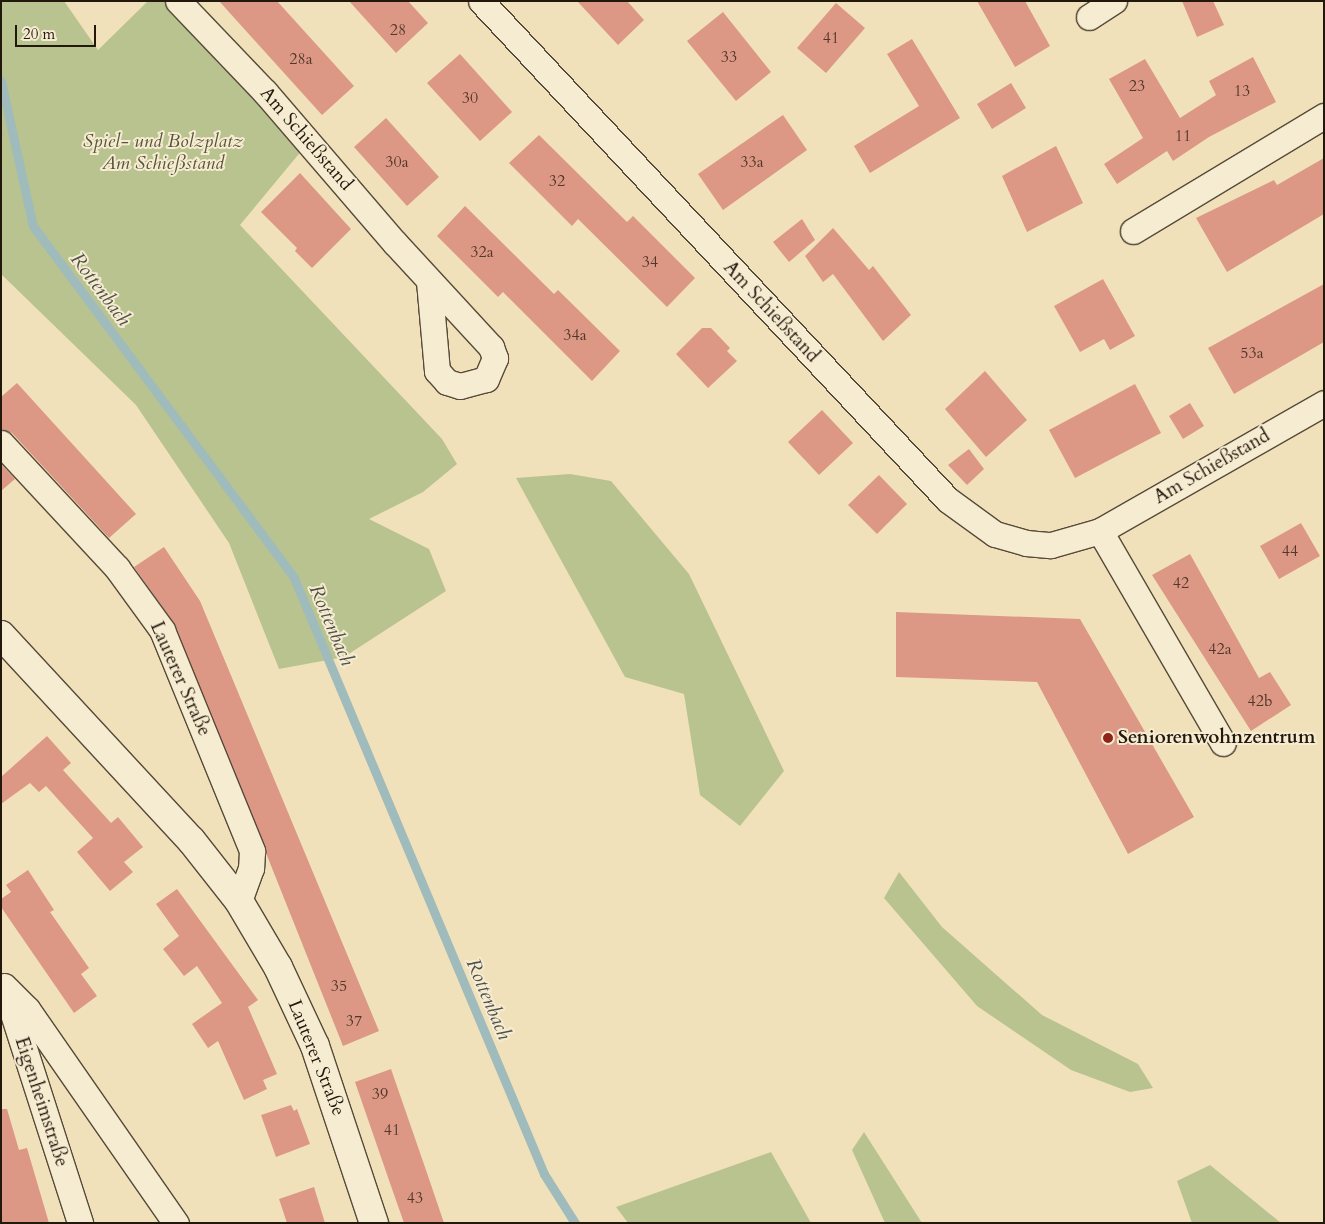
<!DOCTYPE html>
<meta charset="utf-8">
<style>
body{margin:0}
#map{position:relative;width:1325px;height:1224px;overflow:hidden;background:#f1e1ba;font-family:Cardo,serif}
div>[style]{position:absolute}
.green>*{inset:0;background:#b9c390}
.stream>*{height:9px;margin:-4.5px;padding:0 4.5px;transform-origin:4.5px;border-radius:4.5px;background:#a0bbbb}
.building>*{inset:0;background:#dc9885}
.roads{filter:drop-shadow(1px 0 #564a38) drop-shadow(-1px 0 #564a38) drop-shadow(0 1px #564a38) drop-shadow(0 -1px #564a38)}
.street>*{height:25px;margin:-12.5px;padding:0 12.5px;transform-origin:12.5px;border-radius:12.5px;background:#f6ecd2}
.secondary>*{height:28px;margin:-14px;padding:0 14px;transform-origin:14px;border-radius:14px;background:#f6ecd2}
.dots>*{width:14px;height:14px;translate:-50% -50%;box-sizing:border-box;border:2px solid #f6ecd2;border-radius:50%}
span{translate:-50% -50%;white-space:nowrap;text-align:center;line-height:1.15;-webkit-text-stroke:4px #f6ecd2;paint-order:stroke}
.number-label{font-size:16px;color:#51382a}
.number-label span{-webkit-text-stroke-width:0}
.street-label{font-size:19px;color:#23180c}
.park-label{font-size:19px;color:#58543a;font-style:italic}
.poi-label{font-size:19px;color:#23180c;font-weight:700}
.left{translate:0 -50%;text-align:left}
.water-label{font-size:20px;color:#4f5149;font-style:italic}
.frame{position:absolute;inset:0;border:2px solid #23180c;pointer-events:none}
.scale{position:absolute;left:15px;top:25px;width:81px;height:22px;box-sizing:border-box;border:2px solid #23180c;border-top:0;padding-left:6px;font-size:15px;line-height:18px;white-space:nowrap;color:#23180c;-webkit-text-stroke:4px #f6ecd2;paint-order:stroke}
</style>
<div id="map">
<div class="green">
<div style="clip-path:polygon(1px 1px,64px 1px,98px 50px,148px 1px,164px 1px,303px 149px,240px 225px,442px 439px,457px 464px,423px 492px,369px 519px,429px 549px,446px 591px,344px 657px,279px 669px,229px 543px,136px 405px,1px 274px)"></div>
<div style="clip-path:polygon(570px 474px,611px 481px,689px 574px,784px 771px,740px 826px,700px 795px,684px 694px,625px 677px,516px 478px)"></div>
<div style="clip-path:polygon(899px 872px,942px 927px,1042px 1015px,1138px 1064px,1153px 1088px,1130px 1092px,1071px 1070px,977px 1006px,884px 898px)"></div>
<div style="clip-path:polygon(864px 1132px,922px 1223px,885px 1223px,852px 1150px)"></div>
<div style="clip-path:polygon(771px 1152px,811px 1223px,628px 1223px,616px 1207px)"></div>
<div style="clip-path:polygon(1210px 1165px,1281px 1223px,1192px 1223px,1177px 1181px)"></div>
</div>
<div class="stream">
<div style="left:1px;top:81px;width:148px;rotate:77.6deg"></div>
<div style="left:33px;top:226px;width:438px;rotate:53.4deg"></div>
<div style="left:294px;top:578px;width:646px;rotate:67.24deg"></div>
<div style="left:544px;top:1174px;width:58px;rotate:57.7deg"></div>
</div>
<div class="building">
<div style="clip-path:polygon(219px 1px,277px 1px,354px 86px,322px 115px)"></div>
<div style="clip-path:polygon(349px 1px,408px 1px,428px 23px,396px 53px)"></div>
<div style="clip-path:polygon(577px 1px,627px 1px,644px 20px,618px 45px)"></div>
<div style="clip-path:polygon(977px 1px,1025px 1px,1050px 46px,1015px 67px)"></div>
<div style="clip-path:polygon(1182px 1px,1213px 1px,1224px 25px,1197px 37px)"></div>
<div style="clip-path:polygon(836px 3px,865px 28px,826px 73px,797px 48px)"></div>
<div style="clip-path:polygon(723px 12px,771px 72px,736px 101px,687px 41px)"></div>
<div style="clip-path:polygon(912px 39px,960px 118px,870px 173px,854px 146px,919px 106px,887px 54px)"></div>
<div style="clip-path:polygon(460px 54px,512px 112px,480px 141px,427px 83px)"></div>
<div style="clip-path:polygon(1253px 57px,1276px 102px,1209px 137px,1173px 161px,1167px 151px,1117px 184px,1104px 164px,1143px 138px,1109px 79px,1145px 59px,1180px 118px,1216px 95px,1209px 81px)"></div>
<div style="clip-path:polygon(1011px 83px,1026px 108px,992px 129px,977px 104px)"></div>
<div style="clip-path:polygon(783px 115px,807px 150px,723px 210px,698px 174px)"></div>
<div style="clip-path:polygon(386px 118px,439px 177px,407px 206px,354px 147px)"></div>
<div style="clip-path:polygon(539px 135px,627px 222px,633px 216px,695px 278px,667px 307px,578px 219px,572px 226px,509px 163px)"></div>
<div style="clip-path:polygon(1056px 146px,1083px 203px,1027px 232px,1002px 176px)"></div>
<div style="clip-path:polygon(1324px 158px,1324px 214px,1227px 272px,1196px 218px,1274px 180px,1277px 185px)"></div>
<div style="clip-path:polygon(300px 173px,351px 229px,312px 268px,295px 251px,297px 248px,261px 212px)"></div>
<div style="clip-path:polygon(465px 206px,554px 294px,558px 290px,620px 351px,592px 381px,503px 292px,498px 297px,437px 236px)"></div>
<div style="clip-path:polygon(802px 219px,815px 240px,789px 262px,773px 242px)"></div>
<div style="clip-path:polygon(833px 228px,869px 270px,873px 266px,911px 315px,883px 341px,833px 274px,823px 282px,805px 256px)"></div>
<div style="clip-path:polygon(1103px 279px,1135px 336px,1110px 350px,1104px 339px,1080px 352px,1054px 306px)"></div>
<div style="clip-path:polygon(1324px 284px,1324px 342px,1234px 394px,1208px 348px)"></div>
<div style="clip-path:polygon(702px 328px,711px 328px,730px 348px,727px 351px,737px 361px,708px 388px,676px 354px)"></div>
<div style="clip-path:polygon(985px 371px,1027px 420px,986px 457px,945px 409px)"></div>
<div style="clip-path:polygon(17px 383px,136px 514px,109px 538px,12px 433px,1px 429px,1px 397px)"></div>
<div style="clip-path:polygon(1135px 384px,1161px 433px,1075px 478px,1049px 430px)"></div>
<div style="clip-path:polygon(1190px 403px,1204px 426px,1183px 439px,1169px 416px)"></div>
<div style="clip-path:polygon(822px 410px,853px 443px,819px 475px,788px 442px)"></div>
<div style="clip-path:polygon(969px 449px,984px 469px,967px 485px,948px 465px)"></div>
<div style="clip-path:polygon(1px 464px,15px 479px,1px 491px)"></div>
<div style="clip-path:polygon(879px 475px,907px 504px,877px 534px,848px 505px)"></div>
<div style="clip-path:polygon(1301px 523px,1320px 556px,1279px 579px,1260px 546px)"></div>
<div style="clip-path:polygon(164px 547px,200px 601px,379px 1031px,343px 1046px,175px 625px,134px 567px)"></div>
<div style="clip-path:polygon(1190px 554px,1259px 678px,1270px 672px,1291px 705px,1251px 731px,1152px 575px)"></div>
<div style="clip-path:polygon(896px 612px,1080px 619px,1194px 817px,1128px 854px,1037px 682px,896px 677px)"></div>
<div style="clip-path:polygon(47px 736px,71px 763px,63px 770px,111px 823px,118px 817px,143px 847px,124px 862px,133px 872px,110px 891px,77px 852px,93px 838px,46px 786px,39px 792px,30px 783px,1px 804px,1px 777px)"></div>
<div style="clip-path:polygon(28px 870px,54px 910px,50px 912px,89px 968px,81px 974px,97px 996px,74px 1013px,1px 907px,1px 899px,11px 892px,6px 885px)"></div>
<div style="clip-path:polygon(177px 889px,258px 1000px,248px 1007px,277px 1074px,263px 1080px,267px 1089px,244px 1100px,218px 1041px,208px 1048px,192px 1024px,222px 1003px,197px 966px,184px 976px,163px 949px,179px 936px,156px 904px)"></div>
<div style="clip-path:polygon(391px 1069px,427px 1173px,444px 1223px,404px 1223px,391px 1186px,355px 1082px)"></div>
<div style="clip-path:polygon(291px 1105px,294px 1111px,297px 1109px,310px 1144px,276px 1157px,261px 1115px)"></div>
<div style="clip-path:polygon(1px 1109px,7px 1109px,19px 1150px,27px 1148px,49px 1223px,1px 1223px)"></div>
<div style="clip-path:polygon(314px 1187px,325px 1223px,287px 1223px,279px 1199px)"></div>
</div>
<div class="roads">
<div class="street">
<div style="left:178px;top:1px;width:126px;rotate:46.3deg"></div>
<div style="left:265px;top:92px;width:199px;rotate:49.3deg"></div>
<div style="left:395px;top:243px;width:142px;rotate:47.3deg"></div>
<div style="left:491px;top:347px;width:12px;rotate:70deg"></div>
<div style="left:495px;top:358px;width:23px;rotate:113deg"></div>
<div style="left:486px;top:379px;width:27px;rotate:165deg"></div>
<div style="left:460px;top:386px;width:14px;rotate:-163deg"></div>
<div style="left:447px;top:382px;width:15px;rotate:-132deg"></div>
<div style="left:437px;top:371px;width:90px;rotate:-95.1deg"></div>
<div style="left:481px;top:1px;width:683px;rotate:46.9deg"></div>
<div style="left:948px;top:500px;width:58px;rotate:35.9deg"></div>
<div style="left:995px;top:534px;width:32px;rotate:16deg"></div>
<div style="left:1026px;top:543px;width:25px;rotate:5deg"></div>
<div style="left:1051px;top:545px;width:51px;rotate:-15.9deg"></div>
<div style="left:1100px;top:531px;width:258px;rotate:-29.7deg"></div>
<div style="left:1089px;top:17px;width:30px;rotate:-33deg"></div>
<div style="left:1133px;top:231px;width:223px;rotate:-31.1deg"></div>
<div style="left:1px;top:443px;width:171px;rotate:47.1deg"></div>
<div style="left:117px;top:568px;width:77px;rotate:54deg"></div>
<div style="left:162px;top:630px;width:239px;rotate:67.8deg"></div>
<div style="left:252px;top:851px;width:17px;rotate:93deg"></div>
<div style="left:251px;top:868px;width:35px;rotate:110deg"></div>
<div style="left:1100px;top:531px;width:245px;rotate:59.9deg"></div>
<div style="left:4px;top:986px;width:33px;rotate:45deg"></div>
<div style="left:27px;top:1009px;width:261px;rotate:55.2deg"></div>
<div style="left:6px;top:992px;width:243px;rotate:72.2deg"></div>
</div>
<div class="secondary">
<div style="left:1px;top:635px;width:280px;rotate:47.2deg"></div>
<div style="left:191px;top:840px;width:78px;rotate:51.8deg"></div>
<div style="left:239px;top:901px;width:77px;rotate:59.4deg"></div>
<div style="left:278px;top:967px;width:87px;rotate:64.9deg"></div>
<div style="left:315px;top:1046px;width:187px;rotate:71.6deg"></div>
</div>
</div>
<div class="dots">
<div style="left:1108px;top:738px;background:#8f2418"></div>
</div>
<div class="number-label">
<span style="left:398px;top:30px">28</span>
<span style="left:831px;top:38px">41</span>
<span style="left:729px;top:57px">33</span>
<span style="left:301px;top:59px">28a</span>
<span style="left:1137px;top:86px">23</span>
<span style="left:1242px;top:91px">13</span>
<span style="left:470px;top:98px">30</span>
<span style="left:1183px;top:136px">11</span>
<span style="left:397px;top:162px">30a</span>
<span style="left:752px;top:162px">33a</span>
<span style="left:557px;top:181px">32</span>
<span style="left:482px;top:252px">32a</span>
<span style="left:650px;top:262px">34</span>
<span style="left:575px;top:335px">34a</span>
<span style="left:1252px;top:353px">53a</span>
<span style="left:1290px;top:551px">44</span>
<span style="left:1181px;top:583px">42</span>
<span style="left:1220px;top:649px">42a</span>
<span style="left:1260px;top:701px">42b</span>
<span style="left:339px;top:986px">35</span>
<span style="left:354px;top:1021px">37</span>
<span style="left:380px;top:1094px">39</span>
<span style="left:392px;top:1130px">41</span>
<span style="left:415px;top:1198px">43</span>
</div>
<div class="street-label">
<span style="left:306px;top:139px;rotate:49deg">Am Schießstand</span>
<span style="left:771px;top:312px;rotate:47deg">Am Schießstand</span>
<span style="left:1212px;top:467px;rotate:-30deg">Am Schießstand</span>
<span style="left:180px;top:679px;rotate:66deg">Lauterer Straße</span>
<span style="left:316px;top:1058px;rotate:68deg">Lauterer Straße</span>
<span style="left:41px;top:1102px;rotate:72deg">Eigenheimstraße</span>
</div>
<div class="park-label">
<span style="left:163px;top:153px">Spiel- und Bolzplatz<br>Am Schießstand</span>
</div>
<div class="poi-label">
<span class="left" style="left:1118px;top:738px">Seniorenwohnzentrum</span>
</div>
<div class="water-label">
<span style="left:101px;top:289px;rotate:53deg">Rottenbach</span>
<span style="left:332px;top:625px;rotate:67deg">Rottenbach</span>
<span style="left:489px;top:999px;rotate:67deg">Rottenbach</span>
</div>
<div class="frame"></div>
<div class="scale">20 m</div>
</div>
